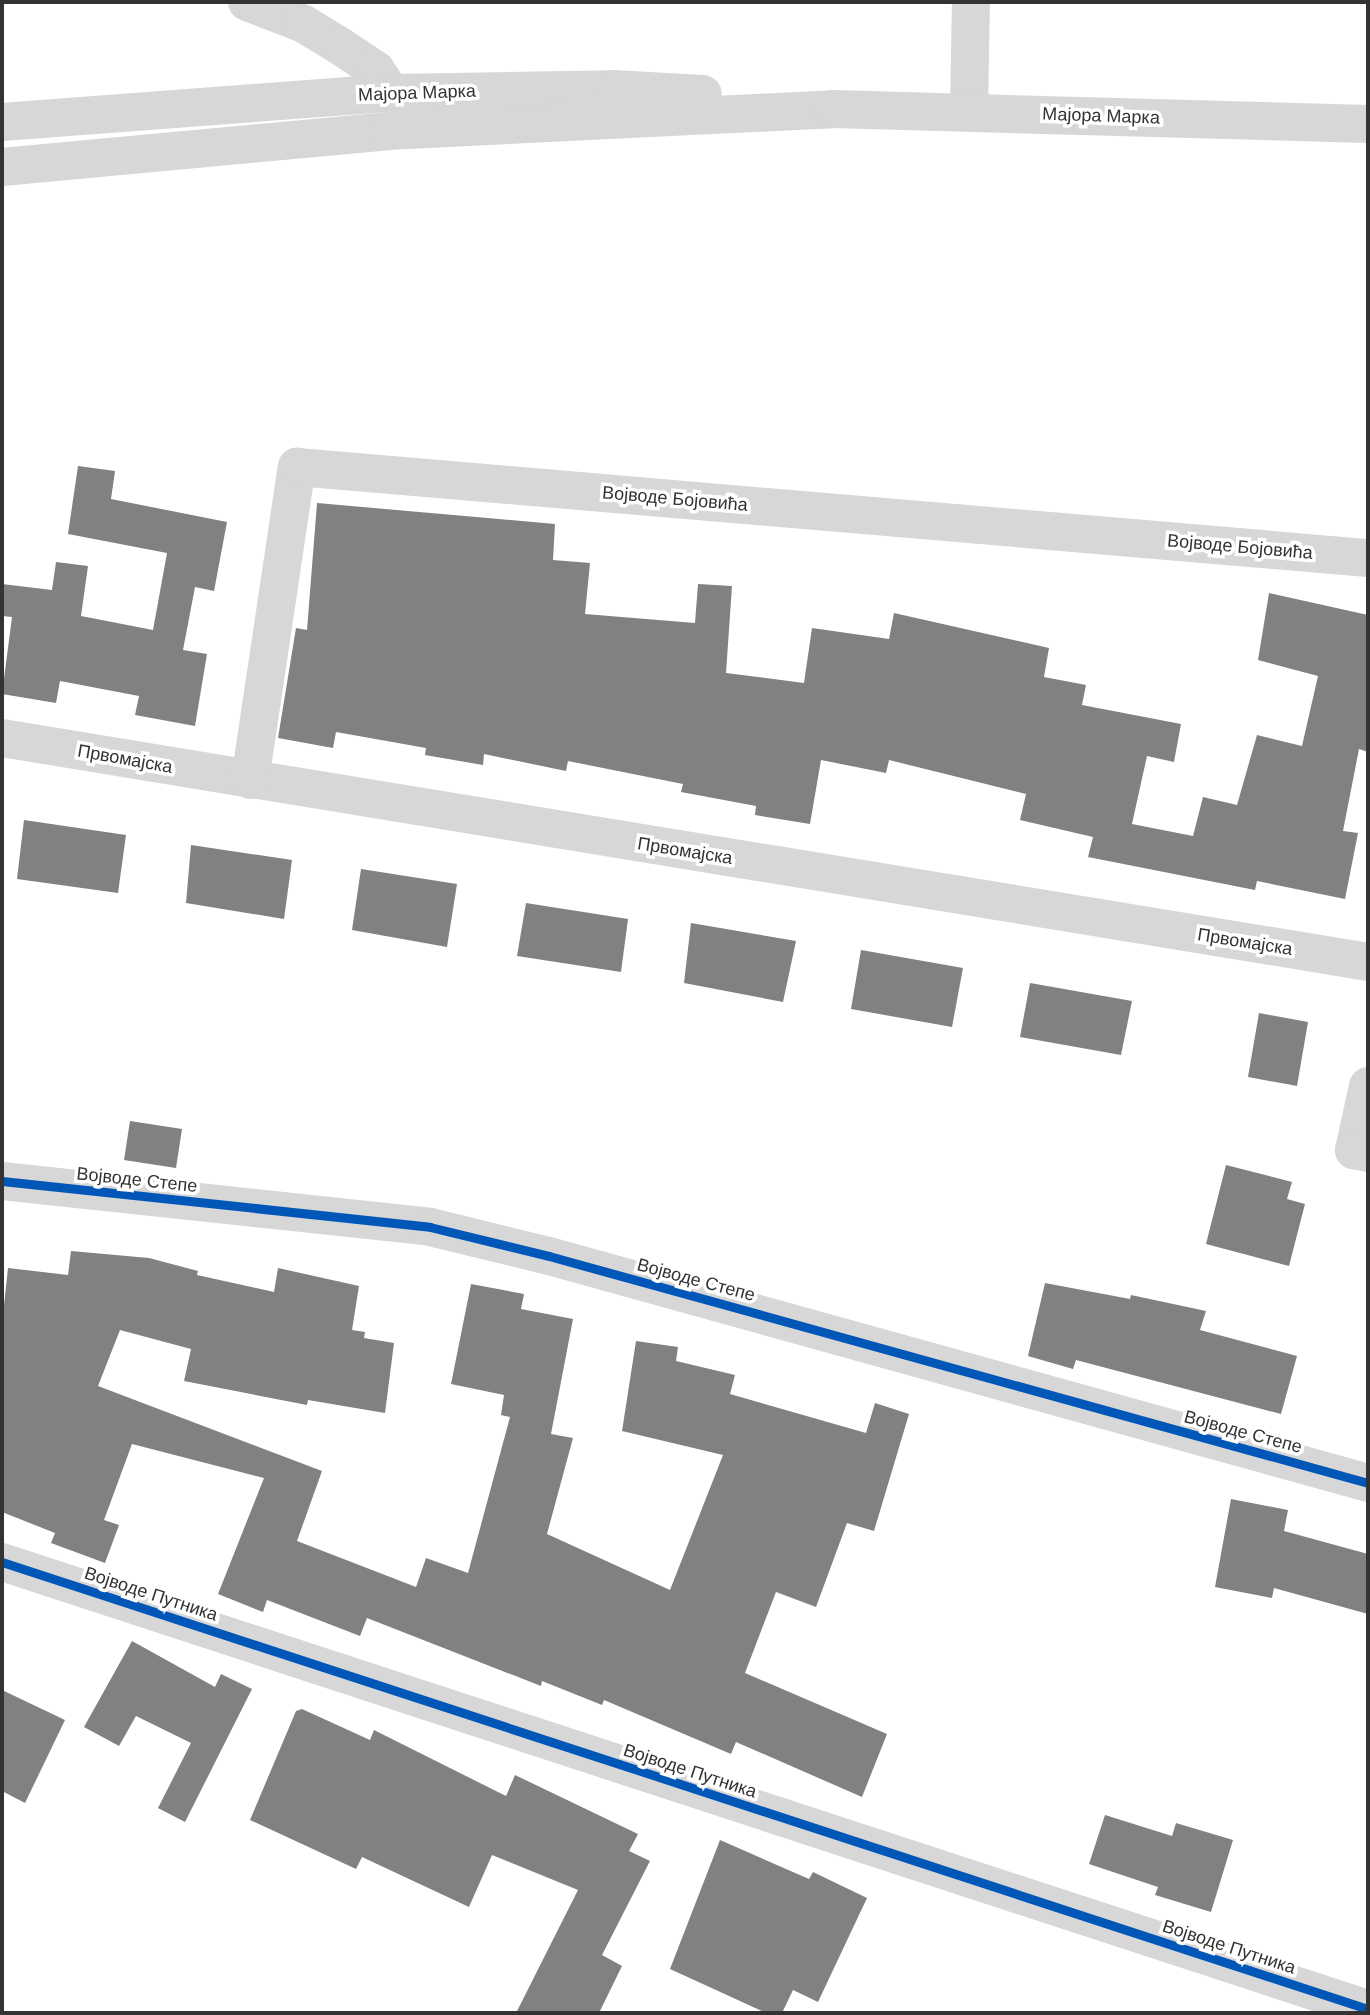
<!DOCTYPE html>
<meta charset="utf-8">
<style>
body{margin:0}
#map{position:relative;width:1370px;height:2015px;overflow:hidden;background:#fff;font-family:Arial,sans-serif}
div>[style]{position:absolute}
.building>*{inset:0;background:#818181}
.minor>*{height:38px;margin:-19px;padding:0 19px;transform-origin:19px;border-radius:19px;background:#d7d7d7}
.cycleway>*{height:9px;margin:-4.5px;padding:0 4.5px;transform-origin:4.5px;border-radius:4.5px;background:#0057b8}
span{translate:-50% -50%;white-space:nowrap;text-align:center;line-height:1.15;-webkit-text-stroke:7px #fff;paint-order:stroke}
.street-label{font-size:18px;color:#333}
.frame{position:absolute;inset:0;border:4px solid #333;pointer-events:none}
</style>
<div id="map">
<div class="building">
<div style="clip-path:polygon(78px 466px,115px 471px,111px 499px,227px 522px,214px 591px,195px 587px,183px 650px,207px 654px,195px 726px,135px 715px,139px 696px,60px 681px,56px 703px,2px 694px,12px 617px,2px 616px,2px 584px,52px 590px,56px 562px,88px 566px,81px 616px,153px 630px,167px 553px,68px 534px)"></div>
<div style="clip-path:polygon(317px 503px,555px 524px,553px 560px,590px 563px,585px 614px,695px 623px,698px 584px,732px 586px,726px 673px,804px 683px,812px 628px,889px 639px,894px 613px,1049px 648px,1044px 677px,1086px 685px,1082px 705px,1181px 724px,1174px 762px,1147px 756px,1132px 824px,1193px 836px,1203px 797px,1237px 805px,1257px 735px,1302px 746px,1318px 676px,1258px 660px,1269px 593px,1368px 615px,1368px 752px,1359px 749px,1343px 831px,1358px 833px,1345px 899px,1257px 881px,1255px 890px,1088px 857px,1093px 837px,1020px 820px,1026px 794px,889px 760px,886px 773px,821px 760px,810px 824px,755px 815px,756px 806px,681px 792px,683px 784px,568px 761px,566px 771px,484px 754px,483px 765px,425px 755px,426px 748px,336px 732px,333px 748px,278px 738px,296px 628px,307px 630px)"></div>
<div style="clip-path:polygon(24px 820px,126px 835px,118px 893px,17px 879px)"></div>
<div style="clip-path:polygon(191px 845px,292px 860px,284px 919px,186px 903px)"></div>
<div style="clip-path:polygon(361px 869px,457px 884px,447px 947px,352px 930px)"></div>
<div style="clip-path:polygon(526px 903px,628px 919px,621px 972px,517px 956px)"></div>
<div style="clip-path:polygon(691px 923px,796px 941px,783px 1002px,684px 983px)"></div>
<div style="clip-path:polygon(861px 950px,963px 968px,952px 1027px,851px 1009px)"></div>
<div style="clip-path:polygon(1030px 983px,1132px 1001px,1121px 1055px,1020px 1037px)"></div>
<div style="clip-path:polygon(1259px 1013px,1308px 1022px,1297px 1086px,1248px 1077px)"></div>
<div style="clip-path:polygon(130px 1121px,182px 1129px,176px 1168px,124px 1160px)"></div>
<div style="clip-path:polygon(1226px 1165px,1292px 1182px,1287px 1199px,1305px 1204px,1289px 1266px,1206px 1244px)"></div>
<div style="clip-path:polygon(71px 1251px,149px 1258px,198px 1271px,197px 1275px,274px 1292px,278px 1268px,359px 1286px,352px 1330px,365px 1332px,364px 1338px,394px 1343px,385px 1413px,308px 1400px,307px 1405px,184px 1381px,191px 1349px,120px 1330px,98px 1386px,322px 1471px,297px 1541px,416px 1587px,426px 1558px,468px 1573px,510px 1417px,501px 1415px,504px 1395px,451px 1384px,471px 1284px,524px 1294px,521px 1309px,573px 1319px,551px 1434px,573px 1438px,547px 1534px,670px 1590px,723px 1455px,622px 1431px,636px 1341px,678px 1347px,676px 1361px,735px 1375px,730px 1394px,866px 1433px,875px 1403px,909px 1414px,874px 1531px,847px 1523px,816px 1607px,776px 1592px,745px 1673px,887px 1734px,862px 1797px,736px 1742px,731px 1754px,604px 1700px,602px 1705px,542px 1681px,541px 1686px,367px 1618px,360px 1636px,267px 1600px,263px 1612px,218px 1594px,264px 1478px,132px 1444px,104px 1520px,119px 1525px,105px 1563px,51px 1543px,55px 1533px,2px 1512px,2px 1324px,8px 1268px,68px 1275px)"></div>
<div style="clip-path:polygon(1045px 1283px,1130px 1299px,1131px 1295px,1206px 1311px,1200px 1330px,1297px 1356px,1281px 1414px,1076px 1360px,1073px 1369px,1028px 1356px)"></div>
<div style="clip-path:polygon(1231px 1499px,1288px 1510px,1284px 1531px,1368px 1554px,1368px 1614px,1274px 1588px,1272px 1598px,1215px 1587px)"></div>
<div style="clip-path:polygon(132px 1641px,215px 1687px,221px 1674px,252px 1689px,185px 1822px,158px 1808px,191px 1743px,136px 1716px,119px 1746px,84px 1727px)"></div>
<div style="clip-path:polygon(2px 1690px,65px 1720px,25px 1803px,2px 1791px)"></div>
<div style="clip-path:polygon(302px 1709px,370px 1740px,374px 1730px,506px 1796px,515px 1775px,638px 1834px,629px 1851px,650px 1861px,602px 1955px,622px 1966px,599px 2013px,516px 2013px,578px 1890px,492px 1855px,469px 1907px,362px 1857px,356px 1869px,250px 1820px,296px 1711px)"></div>
<div style="clip-path:polygon(1105px 1815px,1172px 1836px,1176px 1823px,1233px 1840px,1211px 1912px,1155px 1895px,1158px 1887px,1089px 1864px)"></div>
<div style="clip-path:polygon(720px 1840px,809px 1879px,813px 1872px,867px 1898px,818px 2002px,793px 1990px,782px 2013px,766px 2013px,670px 1969px)"></div>
</div>
<div class="minor">
<div style="left:247px;top:2px;width:61px;rotate:21.1deg"></div>
<div style="left:304px;top:24px;width:42px;rotate:31.4deg"></div>
<div style="left:340px;top:46px;width:43px;rotate:33.7deg"></div>
<div style="left:376px;top:70px;width:27px;rotate:57deg"></div>
<div style="left:969px;top:112px;width:110px;rotate:-89deg"></div>
<div style="left:2px;top:122px;width:390px;rotate:-4.3deg"></div>
<div style="left:391px;top:93px;width:222px;rotate:-1deg"></div>
<div style="left:613px;top:89px;width:90px;rotate:3.2deg"></div>
<div style="left:2px;top:167px;width:387px;rotate:-5.3deg"></div>
<div style="left:387px;top:131px;width:447px;rotate:-2.8deg"></div>
<div style="left:833px;top:109px;width:535px;rotate:1.61deg"></div>
<div style="left:2px;top:738px;width:1384px;rotate:9.31deg"></div>
<div style="left:250px;top:780px;width:317px;rotate:-81.5deg"></div>
<div style="left:297px;top:467px;width:1075px;rotate:4.86deg"></div>
<div style="left:1368px;top:1086px;width:66px;rotate:102.3deg"></div>
<div style="left:1354px;top:1150px;width:14px;rotate:12deg"></div>
<div style="left:2px;top:1181px;width:430px;rotate:6.1deg"></div>
<div style="left:430px;top:1227px;width:122px;rotate:13.7deg"></div>
<div style="left:549px;top:1256px;width:850px;rotate:15.49deg"></div>
<div style="left:2px;top:1562px;width:1437px;rotate:18.12deg"></div>
</div>
<div class="cycleway">
<div style="left:2px;top:1181px;width:430px;rotate:6.1deg"></div>
<div style="left:430px;top:1227px;width:122px;rotate:13.7deg"></div>
<div style="left:549px;top:1256px;width:850px;rotate:15.49deg"></div>
<div style="left:2px;top:1562px;width:1437px;rotate:18.12deg"></div>
</div>
<div class="street-label">
<span style="left:417px;top:93px;rotate:-2deg">Мајора Марка</span>
<span style="left:1101px;top:116px;rotate:2deg">Мајора Марка</span>
<span style="left:675px;top:499px;rotate:5deg">Војводе Бојовића</span>
<span style="left:1240px;top:547px;rotate:5deg">Војводе Бојовића</span>
<span style="left:125px;top:759px;rotate:10deg">Првомајска</span>
<span style="left:685px;top:851px;rotate:9deg">Првомајска</span>
<span style="left:1245px;top:942px;rotate:9deg">Првомајска</span>
<span style="left:137px;top:1180px;rotate:6deg">Војводе Степе</span>
<span style="left:696px;top:1280px;rotate:15deg">Војводе Степе</span>
<span style="left:1243px;top:1432px;rotate:15deg">Војводе Степе</span>
<span style="left:151px;top:1594px;rotate:18deg">Војводе Путника</span>
<span style="left:690px;top:1771px;rotate:18deg">Војводе Путника</span>
<span style="left:1229px;top:1947px;rotate:18deg">Војводе Путника</span>
</div>
<div class="frame"></div>
</div>
